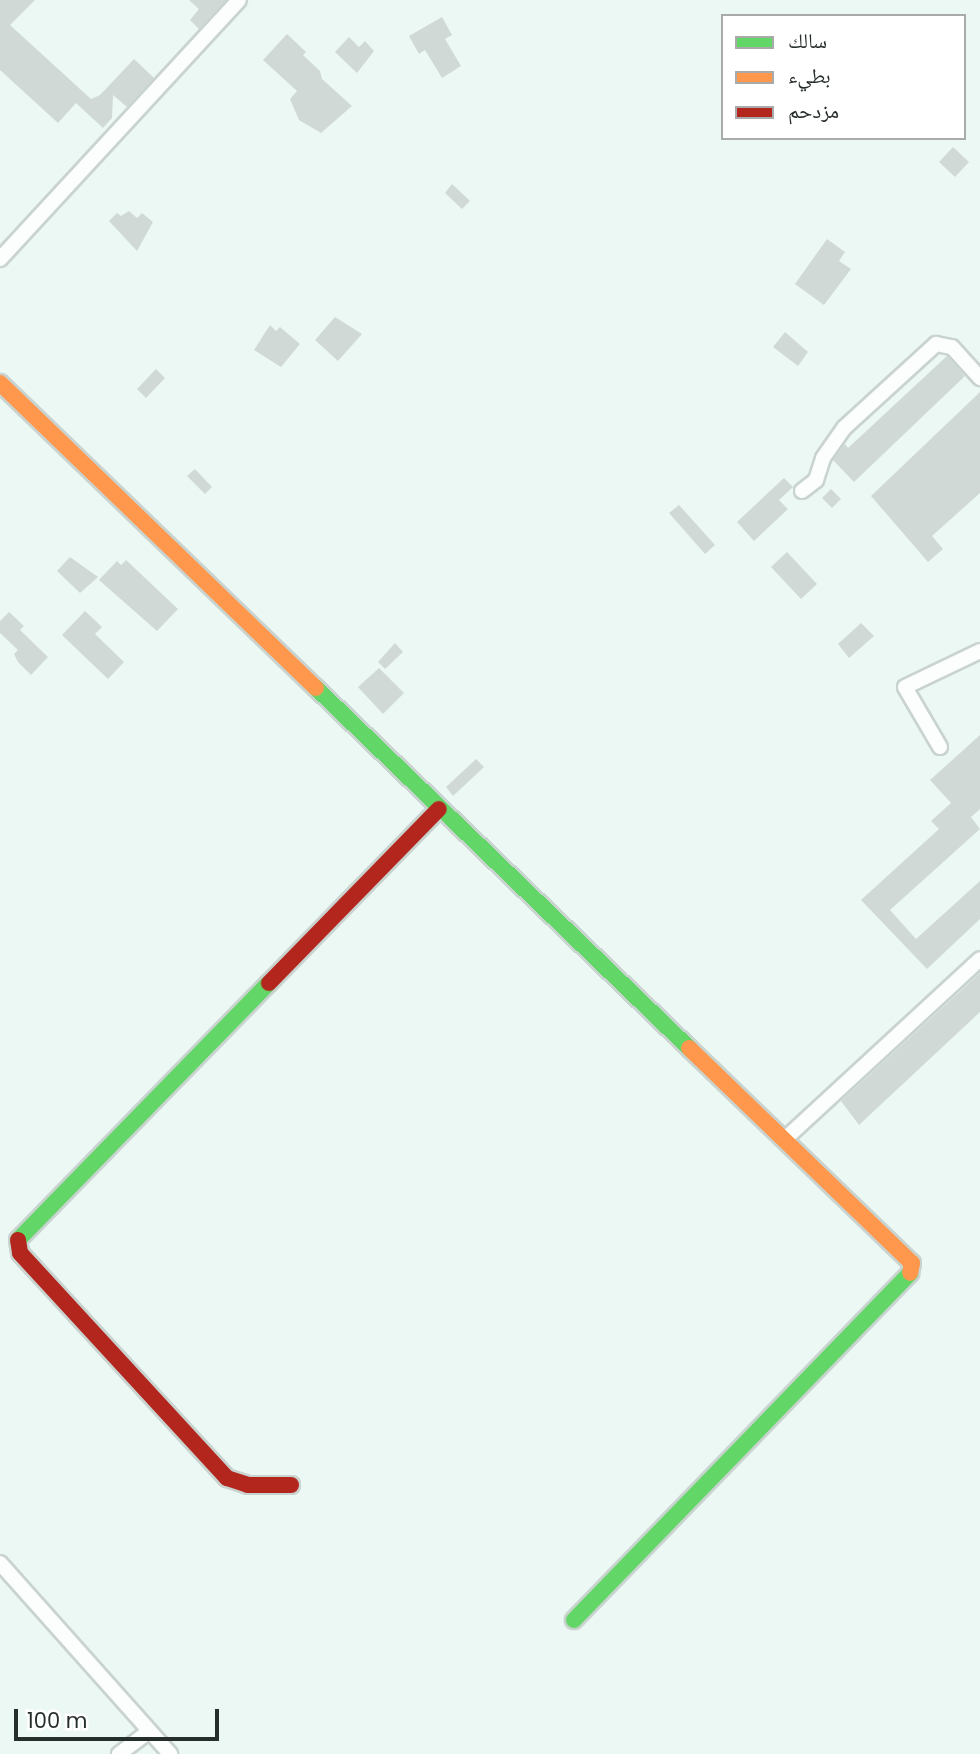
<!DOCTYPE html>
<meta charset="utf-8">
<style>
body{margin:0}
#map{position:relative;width:980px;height:1754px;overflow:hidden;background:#ecf8f4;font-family:Poppins,"Noto Naskh Arabic",sans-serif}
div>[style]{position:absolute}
.building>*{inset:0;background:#d0d9d6}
.roads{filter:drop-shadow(2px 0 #c9d3cf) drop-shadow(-2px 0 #c9d3cf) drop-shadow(0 2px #c9d3cf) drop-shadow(0 -2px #c9d3cf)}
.street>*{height:14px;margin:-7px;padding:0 7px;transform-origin:7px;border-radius:7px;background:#fcfefd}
.fast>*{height:16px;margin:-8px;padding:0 8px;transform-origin:8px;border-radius:8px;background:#63d668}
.slow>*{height:16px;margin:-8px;padding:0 8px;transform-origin:8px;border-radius:8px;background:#ff974d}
.jam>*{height:16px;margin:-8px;padding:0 8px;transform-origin:8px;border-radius:8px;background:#b3261e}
span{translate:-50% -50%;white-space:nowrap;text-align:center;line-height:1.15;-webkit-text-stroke:6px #fff;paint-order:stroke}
.legend{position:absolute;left:721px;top:14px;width:245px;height:126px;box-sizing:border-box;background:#fff;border:2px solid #a8abaa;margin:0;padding:9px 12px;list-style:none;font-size:21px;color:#262e2b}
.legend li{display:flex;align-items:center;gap:14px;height:35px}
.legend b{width:35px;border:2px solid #a8abaa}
.scale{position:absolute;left:14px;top:1709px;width:205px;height:32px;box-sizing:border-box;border:4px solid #262e2b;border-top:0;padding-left:9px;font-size:21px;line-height:24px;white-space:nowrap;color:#262e2b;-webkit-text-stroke:5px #fff;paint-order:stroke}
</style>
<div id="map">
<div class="building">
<div style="clip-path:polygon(0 0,35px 0,10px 25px,91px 99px,100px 95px,134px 59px,154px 78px,127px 107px,113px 95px,112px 118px,103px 128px,76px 103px,58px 123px,0 70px)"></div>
<div style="clip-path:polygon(189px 0,226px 0,199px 29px,190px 20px,199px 9px)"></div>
<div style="clip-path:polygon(442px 17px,452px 35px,445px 39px,461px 66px,442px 78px,425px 50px,419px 54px,409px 36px)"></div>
<div style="clip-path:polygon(287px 34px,306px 52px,303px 55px,320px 71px,322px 79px,352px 106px,321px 133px,299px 120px,290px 99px,297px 91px,263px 60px)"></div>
<div style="clip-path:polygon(349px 37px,359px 47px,365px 41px,374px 51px,357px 73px,335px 52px)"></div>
<div style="clip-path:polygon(953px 147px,969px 162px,955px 177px,939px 162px)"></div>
<div style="clip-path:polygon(452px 184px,470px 201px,462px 209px,445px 193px)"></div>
<div style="clip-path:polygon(129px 211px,137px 218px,142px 213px,153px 222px,137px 251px,109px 221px,117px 213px,121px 216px)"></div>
<div style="clip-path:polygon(827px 239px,845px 252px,839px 261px,851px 269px,824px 305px,795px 284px)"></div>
<div style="clip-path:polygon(335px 317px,362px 334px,338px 361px,315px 340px)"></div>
<div style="clip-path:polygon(270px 325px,276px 331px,280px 327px,300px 344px,281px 367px,254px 350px)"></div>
<div style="clip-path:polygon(785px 332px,808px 352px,798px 366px,773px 347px)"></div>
<div style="clip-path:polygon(947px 356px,965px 376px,854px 482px,833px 460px,845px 444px,848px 448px)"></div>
<div style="clip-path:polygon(156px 369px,165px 378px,146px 398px,137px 389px)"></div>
<div style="clip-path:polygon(980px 392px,980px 493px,932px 536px,943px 549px,928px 562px,871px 496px)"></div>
<div style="clip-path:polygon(195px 469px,212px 487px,205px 494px,187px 476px)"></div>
<div style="clip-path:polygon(784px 478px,793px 487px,779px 500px,788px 509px,754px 541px,737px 522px)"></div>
<div style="clip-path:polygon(831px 489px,841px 499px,832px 508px,822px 498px)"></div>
<div style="clip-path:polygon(679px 505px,715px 545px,705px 554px,669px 513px)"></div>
<div style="clip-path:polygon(787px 552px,817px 584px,801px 599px,771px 567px)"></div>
<div style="clip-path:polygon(70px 557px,98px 577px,80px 593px,57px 571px)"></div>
<div style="clip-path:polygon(126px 560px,178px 609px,157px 631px,99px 580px,117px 561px,121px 565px)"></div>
<div style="clip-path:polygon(85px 611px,102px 627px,95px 634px,124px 662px,108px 679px,62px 635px)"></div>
<div style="clip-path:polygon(9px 612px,24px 626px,20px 630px,48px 657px,31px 675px,18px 662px,14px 654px,18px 650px,0 633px,0 621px)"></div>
<div style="clip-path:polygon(861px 623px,874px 636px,849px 658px,838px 644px)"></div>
<div style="clip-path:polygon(395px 643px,403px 652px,385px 669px,378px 662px)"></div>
<div style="clip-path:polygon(379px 668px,404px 693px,383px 714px,358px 687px)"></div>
<div style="clip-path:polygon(980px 735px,980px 809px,971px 817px,980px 829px,890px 910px,916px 939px,980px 881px,980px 919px,927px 969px,861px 900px,939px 829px,931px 821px,951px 803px,930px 780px)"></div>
<div style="clip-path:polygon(476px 759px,484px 767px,453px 796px,446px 787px)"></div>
<div style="clip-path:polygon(980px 973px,980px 1012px,859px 1125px,841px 1101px)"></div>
</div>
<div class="roads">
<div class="street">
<div style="left:0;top:259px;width:352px;rotate:-47.3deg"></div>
<div style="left:802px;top:491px;width:18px;rotate:-38deg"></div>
<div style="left:816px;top:480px;width:23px;rotate:-72deg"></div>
<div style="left:823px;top:458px;width:37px;rotate:-55deg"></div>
<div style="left:844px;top:428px;width:125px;rotate:-42.4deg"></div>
<div style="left:936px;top:344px;width:16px;rotate:11deg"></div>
<div style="left:952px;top:347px;width:42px;rotate:47.9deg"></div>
<div style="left:940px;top:747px;width:69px;rotate:-120.3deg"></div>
<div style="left:905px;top:687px;width:83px;rotate:-25.6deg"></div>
<div style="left:785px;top:1139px;width:265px;rotate:-42.7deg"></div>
<div style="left:0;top:1563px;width:256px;rotate:48.3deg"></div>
<div style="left:119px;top:1754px;width:38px;rotate:-37deg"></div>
</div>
<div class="fast">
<div style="left:316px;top:688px;width:518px;rotate:43.98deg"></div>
<div style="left:18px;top:1240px;width:359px;rotate:-45.7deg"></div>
<div style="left:574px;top:1620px;width:483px;rotate:-45.9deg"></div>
</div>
<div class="slow">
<div style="left:0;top:383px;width:439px;rotate:44deg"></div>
<div style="left:689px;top:1048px;width:310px;rotate:44deg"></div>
<div style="left:912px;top:1263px;width:10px;rotate:101deg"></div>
</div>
<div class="jam">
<div style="left:269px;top:983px;width:243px;rotate:-45.7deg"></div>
<div style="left:18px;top:1240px;width:13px;rotate:81deg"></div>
<div style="left:20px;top:1253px;width:306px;rotate:47.4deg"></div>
<div style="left:227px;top:1478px;width:22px;rotate:18deg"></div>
<div style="left:248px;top:1485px;width:43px"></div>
</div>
</div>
<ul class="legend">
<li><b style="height:9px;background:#63d668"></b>سالك</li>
<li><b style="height:9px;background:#ff974d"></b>بطيء</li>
<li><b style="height:9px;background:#b3261e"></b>مزدحم</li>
</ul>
<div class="scale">100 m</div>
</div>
